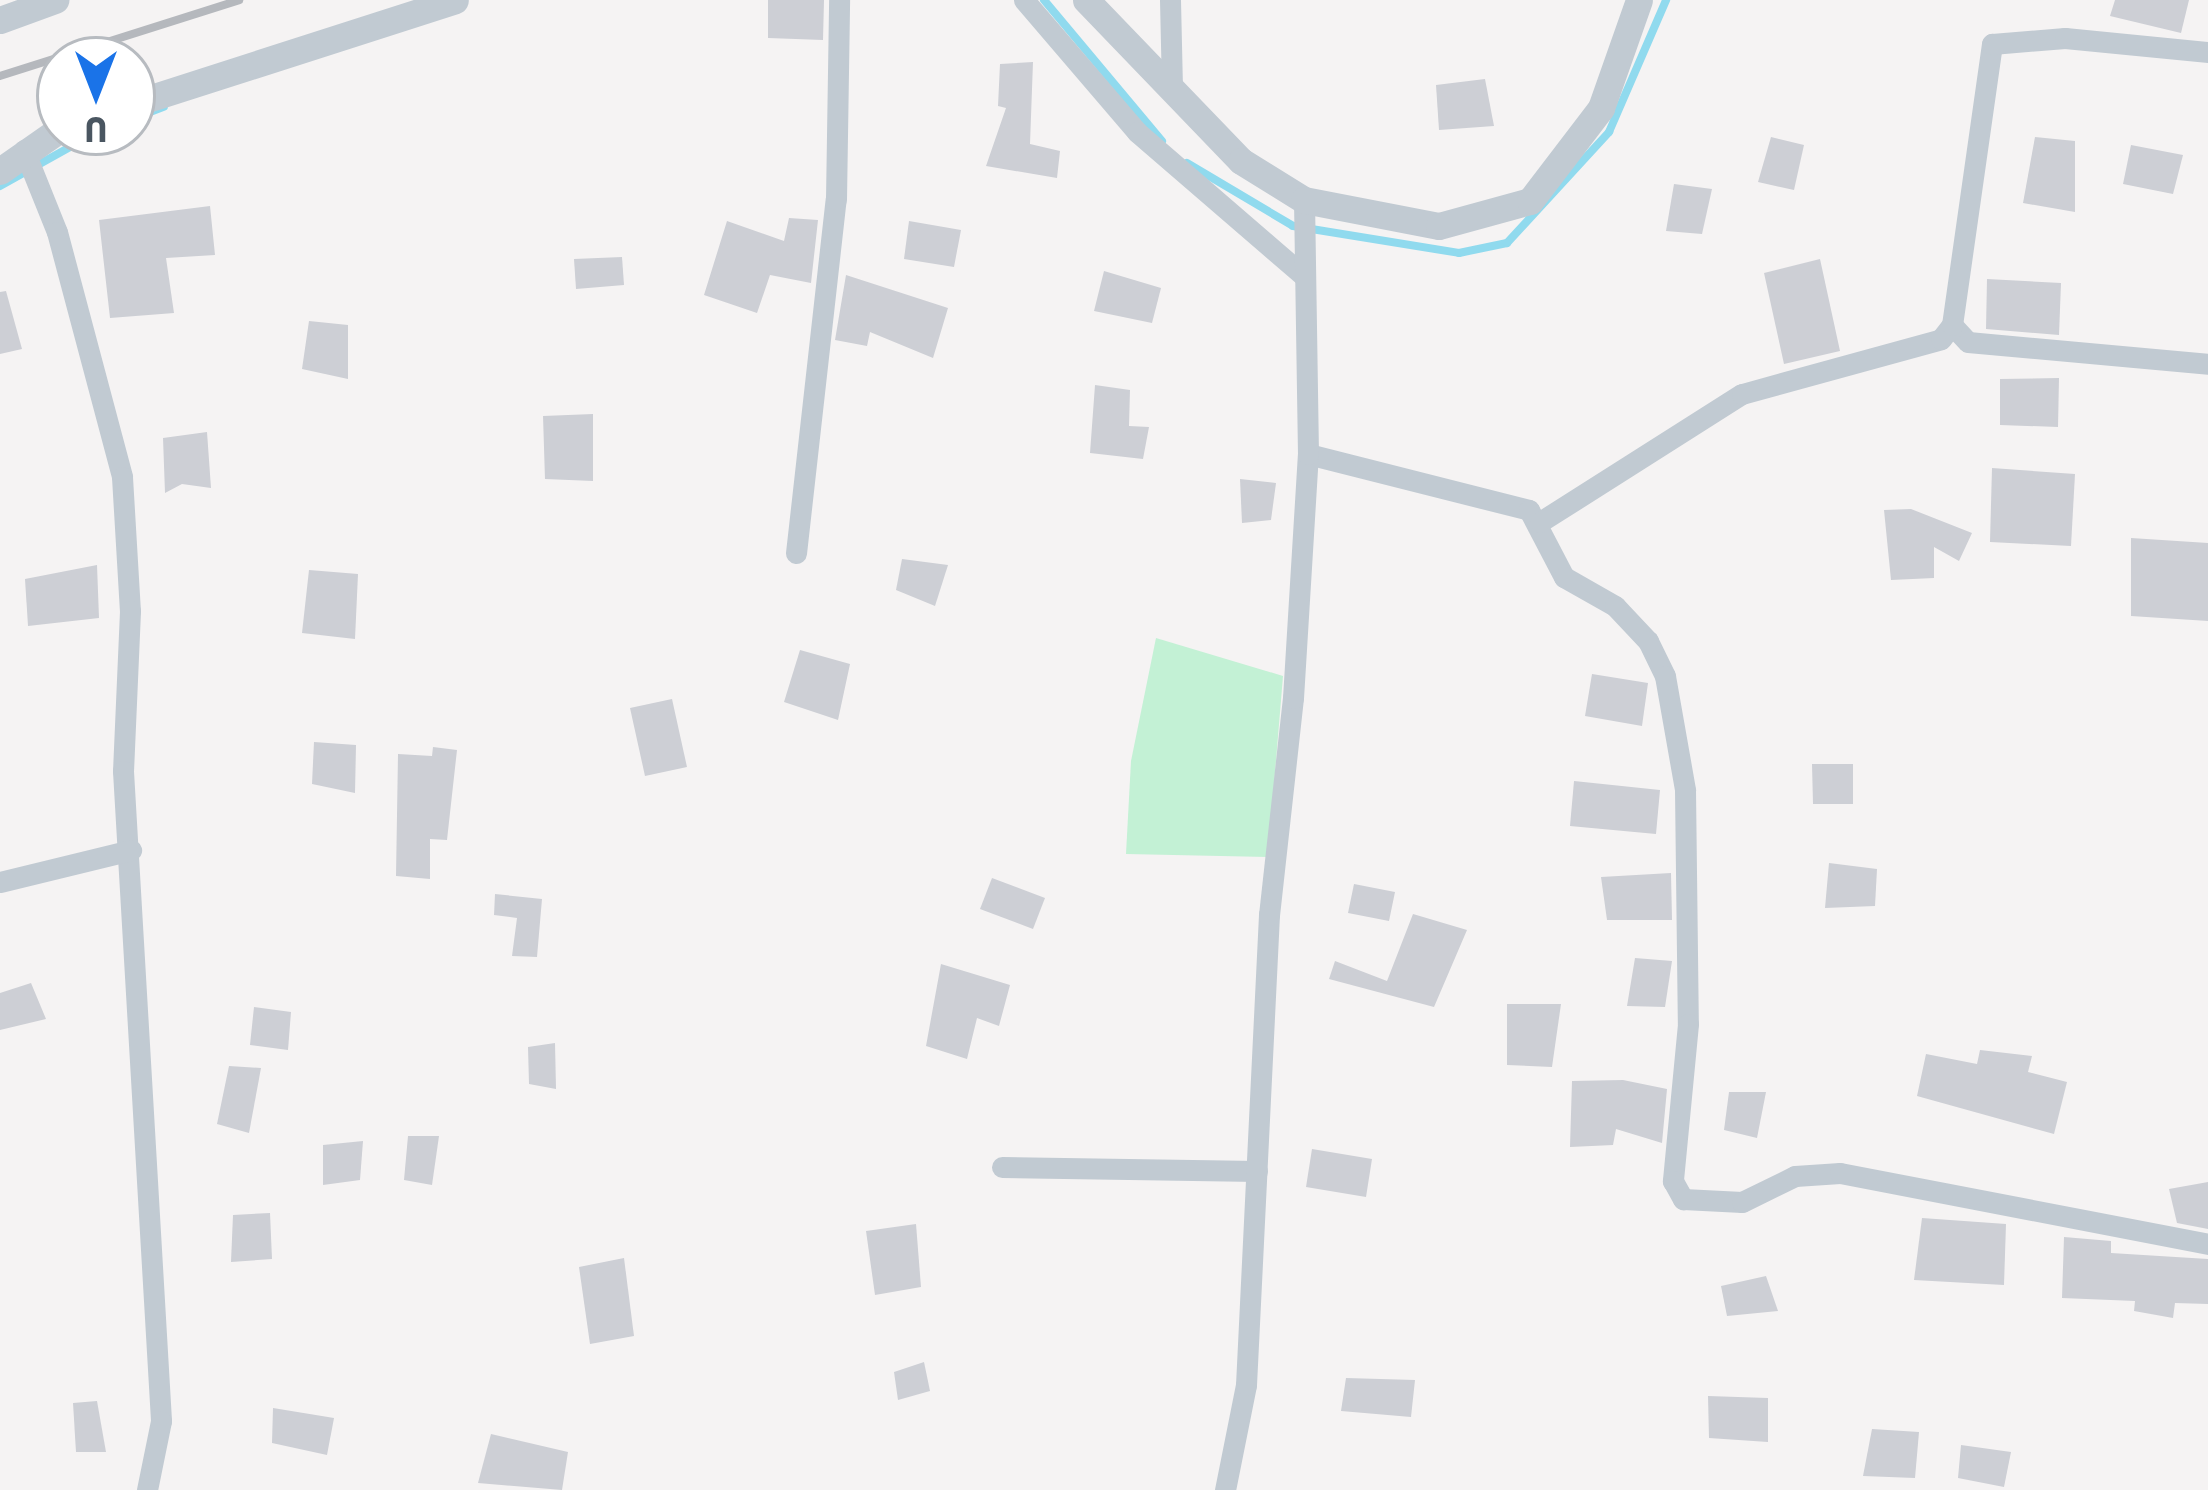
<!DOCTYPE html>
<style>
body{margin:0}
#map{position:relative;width:2208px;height:1490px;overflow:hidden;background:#f5f3f3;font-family:Jost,sans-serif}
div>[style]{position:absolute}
.green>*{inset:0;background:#c3f1d5}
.stream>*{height:8px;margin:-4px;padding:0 4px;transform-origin:4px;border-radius:4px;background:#90daee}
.building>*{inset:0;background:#cdcfd5}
.minor>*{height:21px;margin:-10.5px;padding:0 10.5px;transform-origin:10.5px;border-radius:10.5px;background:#c1cad2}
.tertiary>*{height:27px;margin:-13.5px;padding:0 13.5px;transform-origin:13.5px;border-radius:13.5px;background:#c1cad2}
.rail>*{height:8px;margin:-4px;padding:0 4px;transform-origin:4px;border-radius:4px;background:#b5b8bd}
span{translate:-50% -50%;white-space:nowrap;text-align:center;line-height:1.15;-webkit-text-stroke:9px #fff;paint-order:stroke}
.north{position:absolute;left:36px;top:36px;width:120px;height:120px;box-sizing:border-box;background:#fff;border:3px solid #b7bbc0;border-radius:50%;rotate:180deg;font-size:33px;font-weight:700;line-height:48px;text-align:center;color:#4a5661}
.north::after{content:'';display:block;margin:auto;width:42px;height:54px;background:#1a73e8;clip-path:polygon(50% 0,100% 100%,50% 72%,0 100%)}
</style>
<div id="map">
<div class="green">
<div style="clip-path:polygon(1156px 638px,1283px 676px,1268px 857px,1126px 854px,1131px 761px)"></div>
</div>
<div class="stream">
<div style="left:1044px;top:0;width:184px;rotate:50.1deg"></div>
<div style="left:132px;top:119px;width:34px;rotate:-21deg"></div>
<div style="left:1187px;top:163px;width:123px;rotate:30.7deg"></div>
<div style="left:1293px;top:226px;width:168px;rotate:9.2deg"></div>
<div style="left:1459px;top:253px;width:49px;rotate:-11.8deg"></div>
<div style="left:1507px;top:243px;width:151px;rotate:-47.4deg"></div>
<div style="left:1609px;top:132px;width:144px;rotate:-66.6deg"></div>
<div style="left:0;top:186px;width:111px;rotate:-29.1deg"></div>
</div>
<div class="building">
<div style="clip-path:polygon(768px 0,824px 0,823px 40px,768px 38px)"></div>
<div style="clip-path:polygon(2115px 0,2189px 0,2181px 33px,2110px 16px)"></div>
<div style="clip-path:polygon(1033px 62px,1030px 144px,1060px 151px,1057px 178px,986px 166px,1006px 108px,998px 106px,1000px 64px)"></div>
<div style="clip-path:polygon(1485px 79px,1494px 126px,1439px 130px,1436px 85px)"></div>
<div style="clip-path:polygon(1771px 137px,1804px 145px,1794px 190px,1758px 182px)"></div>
<div style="clip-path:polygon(2035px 137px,2075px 141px,2075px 212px,2023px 203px)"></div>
<div style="clip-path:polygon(2131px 145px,2183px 155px,2173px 194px,2123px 184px)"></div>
<div style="clip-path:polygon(1674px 184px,1712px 189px,1702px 234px,1666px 231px)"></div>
<div style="clip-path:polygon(210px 206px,215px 255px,166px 258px,174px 313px,110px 318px,99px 220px)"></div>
<div style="clip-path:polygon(789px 218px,818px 220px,811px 283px,770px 275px,757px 313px,704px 295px,727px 221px,784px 241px)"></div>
<div style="clip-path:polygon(909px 221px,961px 230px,954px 267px,904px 259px)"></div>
<div style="clip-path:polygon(622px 257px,624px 285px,576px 289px,574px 259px)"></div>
<div style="clip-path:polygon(1820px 259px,1840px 351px,1784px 364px,1764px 273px)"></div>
<div style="clip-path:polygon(1104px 271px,1161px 288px,1152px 323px,1094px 311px)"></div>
<div style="clip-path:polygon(846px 275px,948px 308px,933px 358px,870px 332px,867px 346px,835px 340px)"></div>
<div style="clip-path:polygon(1987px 279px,2061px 283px,2059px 335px,1986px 329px)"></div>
<div style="clip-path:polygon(6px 291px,22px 349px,0 354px,0 292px)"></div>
<div style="clip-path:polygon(309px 321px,348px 325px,348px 379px,302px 369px)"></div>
<div style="clip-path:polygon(2059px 378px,2058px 427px,2000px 425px,2000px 379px)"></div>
<div style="clip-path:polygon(1095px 385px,1130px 390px,1129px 426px,1149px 427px,1143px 459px,1090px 453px)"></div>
<div style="clip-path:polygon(593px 414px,593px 481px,545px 479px,543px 416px)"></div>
<div style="clip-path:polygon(207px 432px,211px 488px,182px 484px,165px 493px,163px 438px)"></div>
<div style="clip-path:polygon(1992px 468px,2075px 474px,2071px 546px,1990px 542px)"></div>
<div style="clip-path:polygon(1240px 479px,1276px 483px,1271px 520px,1242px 523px)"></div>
<div style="clip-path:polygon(1911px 509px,1972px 533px,1959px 561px,1934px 547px,1934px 578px,1891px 580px,1884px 510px)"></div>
<div style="clip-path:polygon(2131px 538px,2208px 543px,2208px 621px,2131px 616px)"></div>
<div style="clip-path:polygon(902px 559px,948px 565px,935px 606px,896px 590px)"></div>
<div style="clip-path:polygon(97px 565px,99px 618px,28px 626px,25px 579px)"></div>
<div style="clip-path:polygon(309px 570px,358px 574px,355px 639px,302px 633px)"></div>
<div style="clip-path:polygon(800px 650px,850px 664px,838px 720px,784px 702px)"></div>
<div style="clip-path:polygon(1592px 674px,1648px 683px,1642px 726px,1585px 716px)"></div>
<div style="clip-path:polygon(672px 699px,687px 767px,645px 776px,630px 708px)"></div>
<div style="clip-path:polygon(314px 742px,356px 745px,355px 793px,312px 784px)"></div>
<div style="clip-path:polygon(433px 747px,457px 750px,447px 840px,430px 839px,430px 879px,396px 876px,398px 754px,432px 756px)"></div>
<div style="clip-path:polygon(1812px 764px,1853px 764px,1853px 804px,1813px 804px)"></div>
<div style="clip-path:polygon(1574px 781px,1660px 790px,1656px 834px,1570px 826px)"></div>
<div style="clip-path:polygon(1829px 863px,1877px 869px,1875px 906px,1825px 908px)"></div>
<div style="clip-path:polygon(1671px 873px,1672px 920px,1607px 920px,1601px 877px)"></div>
<div style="clip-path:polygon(992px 878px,1045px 898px,1033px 929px,980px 909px)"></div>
<div style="clip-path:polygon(1354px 884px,1395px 892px,1389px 921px,1348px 913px)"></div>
<div style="clip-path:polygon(495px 894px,542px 899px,537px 957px,512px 956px,517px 918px,494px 915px)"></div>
<div style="clip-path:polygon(1413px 914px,1467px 930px,1434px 1007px,1329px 979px,1335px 961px,1387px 981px)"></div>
<div style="clip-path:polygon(1635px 958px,1672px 961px,1665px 1007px,1627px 1006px)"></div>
<div style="clip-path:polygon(941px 964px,1010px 985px,999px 1026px,977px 1018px,967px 1059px,926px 1046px)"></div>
<div style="clip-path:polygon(31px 983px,46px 1019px,0 1030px,0 993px)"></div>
<div style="clip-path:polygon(1507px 1004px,1561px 1004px,1552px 1067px,1507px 1065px)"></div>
<div style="clip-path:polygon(254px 1007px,291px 1012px,288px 1050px,250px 1045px)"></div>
<div style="clip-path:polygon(555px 1043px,556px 1089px,529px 1084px,528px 1047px)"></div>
<div style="clip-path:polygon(1980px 1050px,2032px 1056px,2028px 1072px,2067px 1082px,2054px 1134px,1917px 1096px,1926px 1054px,1977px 1064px)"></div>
<div style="clip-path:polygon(229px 1066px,261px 1068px,249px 1133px,217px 1124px)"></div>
<div style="clip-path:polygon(1623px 1080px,1667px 1089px,1662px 1143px,1616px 1129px,1613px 1145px,1570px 1147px,1572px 1081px)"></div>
<div style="clip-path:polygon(1729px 1092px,1766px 1092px,1757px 1138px,1724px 1130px)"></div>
<div style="clip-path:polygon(408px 1136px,439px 1136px,432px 1185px,404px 1180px)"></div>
<div style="clip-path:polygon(363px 1141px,360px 1180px,323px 1185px,323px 1145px)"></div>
<div style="clip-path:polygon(1312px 1149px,1372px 1159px,1366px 1197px,1306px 1187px)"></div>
<div style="clip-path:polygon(2208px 1182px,2208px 1229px,2177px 1223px,2169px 1189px)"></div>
<div style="clip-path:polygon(270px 1213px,272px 1259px,231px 1262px,233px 1215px)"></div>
<div style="clip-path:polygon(1922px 1218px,2006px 1224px,2004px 1285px,1914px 1280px)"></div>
<div style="clip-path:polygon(916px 1224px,921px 1287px,875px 1295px,866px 1231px)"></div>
<div style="clip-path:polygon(2064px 1237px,2111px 1241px,2111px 1253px,2208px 1259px,2208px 1304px,2175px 1303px,2173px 1318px,2134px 1311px,2135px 1301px,2062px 1298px)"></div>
<div style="clip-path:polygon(624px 1258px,634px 1336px,590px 1344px,579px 1267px)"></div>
<div style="clip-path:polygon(1766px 1276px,1778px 1311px,1727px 1316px,1721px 1286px)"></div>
<div style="clip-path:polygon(924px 1362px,930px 1391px,898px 1400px,894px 1372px)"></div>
<div style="clip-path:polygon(1346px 1378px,1415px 1380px,1411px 1417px,1341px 1411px)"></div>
<div style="clip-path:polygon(1708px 1396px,1768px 1398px,1768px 1442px,1709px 1438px)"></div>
<div style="clip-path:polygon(97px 1401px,106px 1452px,76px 1452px,73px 1403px)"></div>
<div style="clip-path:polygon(273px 1408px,334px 1418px,327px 1455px,272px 1443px)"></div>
<div style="clip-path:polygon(1872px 1429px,1919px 1432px,1915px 1478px,1863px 1476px)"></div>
<div style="clip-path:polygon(491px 1434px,568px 1452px,562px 1490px,478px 1483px)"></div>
<div style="clip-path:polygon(1961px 1445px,2011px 1452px,2004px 1487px,1958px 1478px)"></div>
</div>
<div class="minor">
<div style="left:1024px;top:0;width:174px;rotate:49.4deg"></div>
<div style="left:1137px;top:132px;width:221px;rotate:40.8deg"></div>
<div style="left:1170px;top:0;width:85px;rotate:88.7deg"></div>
<div style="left:24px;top:150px;width:88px;rotate:68.1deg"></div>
<div style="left:57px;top:232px;width:253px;rotate:75.1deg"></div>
<div style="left:122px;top:477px;width:134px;rotate:86.6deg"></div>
<div style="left:130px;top:611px;width:160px;rotate:92.5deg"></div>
<div style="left:123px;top:771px;width:651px;rotate:86.65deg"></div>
<div style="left:161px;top:1421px;width:70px;rotate:101.5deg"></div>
<div style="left:1952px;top:325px;width:23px;rotate:47deg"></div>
<div style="left:1968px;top:342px;width:241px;rotate:5.2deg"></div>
<div style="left:1308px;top:454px;width:228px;rotate:14.2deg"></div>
<div style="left:1529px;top:510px;width:76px;rotate:62.4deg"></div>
<div style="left:1564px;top:577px;width:59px;rotate:29.6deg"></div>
<div style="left:1615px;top:606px;width:48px;rotate:46.7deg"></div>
<div style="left:1648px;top:641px;width:39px;rotate:64deg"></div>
<div style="left:1665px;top:676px;width:116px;rotate:80deg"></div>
<div style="left:1685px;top:790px;width:234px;rotate:89.3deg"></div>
<div style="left:1688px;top:1024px;width:158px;rotate:95.5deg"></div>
<div style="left:1673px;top:1181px;width:21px;rotate:61deg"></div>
<div style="left:1683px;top:1199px;width:59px;rotate:2.9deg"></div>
<div style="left:1742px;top:1202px;width:59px;rotate:-26.1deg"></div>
<div style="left:1795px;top:1176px;width:45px;rotate:-3.8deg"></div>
<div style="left:1840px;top:1173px;width:375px;rotate:10.9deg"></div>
<div style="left:1540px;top:522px;width:239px;rotate:-32.4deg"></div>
<div style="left:1742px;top:394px;width:206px;rotate:-15.4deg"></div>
<div style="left:1941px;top:339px;width:18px;rotate:-52deg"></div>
<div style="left:1952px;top:325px;width:284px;rotate:-81.9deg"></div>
<div style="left:1992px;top:44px;width:73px;rotate:-4.7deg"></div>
<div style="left:2065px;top:38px;width:144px;rotate:5.6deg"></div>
<div style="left:796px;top:553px;width:356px;rotate:-83.6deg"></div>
<div style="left:836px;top:199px;width:199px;rotate:-89.1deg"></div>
<div style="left:0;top:882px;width:135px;rotate:-13.7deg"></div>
<div style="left:1002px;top:1167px;width:255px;rotate:0.9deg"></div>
<div style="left:1225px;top:1490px;width:107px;rotate:-78.7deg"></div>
<div style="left:1246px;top:1385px;width:471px;rotate:-87.2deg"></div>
<div style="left:1269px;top:915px;width:218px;rotate:-83.7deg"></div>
<div style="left:1293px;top:698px;width:244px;rotate:-86.5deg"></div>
<div style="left:1308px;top:454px;width:254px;rotate:-90.9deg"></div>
</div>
<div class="tertiary">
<div style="left:1086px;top:0;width:223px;rotate:46.1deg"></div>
<div style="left:1241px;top:161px;width:74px;rotate:31.8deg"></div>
<div style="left:1304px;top:200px;width:137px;rotate:10.9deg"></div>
<div style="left:1439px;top:226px;width:94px;rotate:-15.4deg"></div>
<div style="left:1530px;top:201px;width:117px;rotate:-52.6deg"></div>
<div style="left:1601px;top:108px;width:114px;rotate:-70.6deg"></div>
<div style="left:0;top:20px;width:59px;rotate:-20deg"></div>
<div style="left:132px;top:104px;width:339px;rotate:-17.8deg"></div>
<div style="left:0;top:171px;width:73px;rotate:-35deg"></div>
</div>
<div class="rail">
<div style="left:0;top:76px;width:251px;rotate:-17.6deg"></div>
</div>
<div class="north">U</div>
</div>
